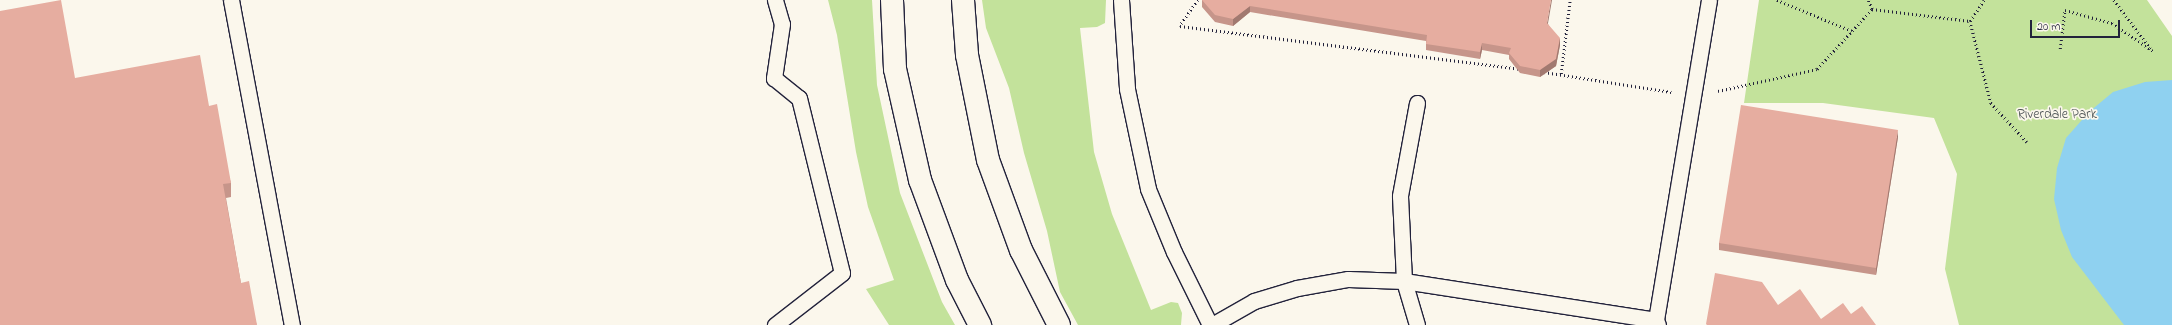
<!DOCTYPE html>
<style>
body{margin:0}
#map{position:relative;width:2172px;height:325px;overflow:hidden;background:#fbf7ec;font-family:"Indie Flower",sans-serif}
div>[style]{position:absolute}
.green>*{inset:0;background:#c3e29b}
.water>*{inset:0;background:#8fd1f0}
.path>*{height:2.5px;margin-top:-1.25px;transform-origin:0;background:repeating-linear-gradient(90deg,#22223b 0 1px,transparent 0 4px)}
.roads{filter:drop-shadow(1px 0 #22223b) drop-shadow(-1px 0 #22223b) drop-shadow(0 1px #22223b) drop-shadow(0 -1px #22223b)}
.service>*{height:15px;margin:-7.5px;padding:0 7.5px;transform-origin:7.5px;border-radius:7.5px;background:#fbf7ec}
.minor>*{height:22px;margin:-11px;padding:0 11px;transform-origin:11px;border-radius:11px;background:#fbf7ec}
.wall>*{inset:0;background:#c6958a}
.shaded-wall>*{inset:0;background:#a17970}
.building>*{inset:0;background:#e6ada0}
span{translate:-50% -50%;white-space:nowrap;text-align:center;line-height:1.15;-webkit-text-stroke:3.5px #fbf7ec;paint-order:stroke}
.park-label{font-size:14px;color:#4a5253}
.scale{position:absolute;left:2030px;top:20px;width:90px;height:18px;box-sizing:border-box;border:2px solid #22223b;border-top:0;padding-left:5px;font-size:12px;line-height:14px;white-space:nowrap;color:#22223b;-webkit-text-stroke:3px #fbf7ec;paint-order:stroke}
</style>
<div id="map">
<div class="green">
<div style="clip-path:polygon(828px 0,872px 0,877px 85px,900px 193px,942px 302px,955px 325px,889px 325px,866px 289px,894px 280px,868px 207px,856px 152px,837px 35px)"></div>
<div style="clip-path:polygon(982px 0,1106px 0,1105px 23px,1097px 27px,1080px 28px,1094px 152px,1112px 214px,1151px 310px,1171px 302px,1178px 303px,1182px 313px,1181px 325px,1078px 325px,1060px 292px,1047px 231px,1024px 153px,1009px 88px,986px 28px)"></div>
<div style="clip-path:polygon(1759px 0,2147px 0,2172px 36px,2172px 325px,1959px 325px,1945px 269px,1957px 174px,1934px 118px,1823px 103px,1744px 103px)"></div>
</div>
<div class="water">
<div style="clip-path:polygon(2172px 80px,2172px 325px,2124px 325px,2072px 257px,2061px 230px,2054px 199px,2057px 168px,2066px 138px,2089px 112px,2113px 92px,2145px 82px)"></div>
</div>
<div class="path">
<div style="left:1198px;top:0;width:32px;rotate:125deg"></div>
<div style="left:1180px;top:26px;width:342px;rotate:7.2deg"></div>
<div style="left:1777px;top:0;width:81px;rotate:22.5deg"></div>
<div style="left:2114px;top:0;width:61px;rotate:52.9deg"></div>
<div style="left:1872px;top:9px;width:99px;rotate:7deg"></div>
<div style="left:1970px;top:21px;width:25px;rotate:-56deg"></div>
<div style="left:1970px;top:21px;width:85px;rotate:75.6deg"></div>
<div style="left:1991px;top:103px;width:53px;rotate:47.3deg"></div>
<div style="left:2060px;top:49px;width:39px;rotate:-83deg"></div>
<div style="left:2065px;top:10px;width:49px;rotate:15.5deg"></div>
<div style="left:2112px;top:23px;width:50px;rotate:34.3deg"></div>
<div style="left:1544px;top:72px;width:129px;rotate:8.9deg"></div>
<div style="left:1561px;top:74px;width:75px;rotate:-83.1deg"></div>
<div style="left:1718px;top:91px;width:101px;rotate:-12.5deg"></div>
<div style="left:1817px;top:69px;width:81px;rotate:-47.5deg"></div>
<div style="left:1872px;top:9px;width:10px;rotate:-114deg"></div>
</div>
<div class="roads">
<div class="service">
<div style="left:231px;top:0;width:331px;rotate:79.4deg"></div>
<div style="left:775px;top:0;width:25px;rotate:74deg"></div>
<div style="left:782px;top:24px;width:55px;rotate:98.4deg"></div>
<div style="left:774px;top:78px;width:32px;rotate:39deg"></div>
<div style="left:799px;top:98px;width:180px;rotate:76.2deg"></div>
<div style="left:842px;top:273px;width:85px;rotate:142.2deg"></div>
<div style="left:1121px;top:0;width:89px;rotate:86.1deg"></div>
<div style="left:1127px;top:89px;width:102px;rotate:78.1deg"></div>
<div style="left:1148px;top:189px;width:68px;rotate:67.6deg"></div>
<div style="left:1174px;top:252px;width:81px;rotate:63.7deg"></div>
<div style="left:1417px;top:103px;width:95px;rotate:100.4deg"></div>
<div style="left:1400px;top:196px;width:85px;rotate:87.3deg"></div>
<div style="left:1404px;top:281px;width:46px;rotate:73.5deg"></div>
<div style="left:1212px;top:325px;width:48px;rotate:-29.7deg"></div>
<div style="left:1254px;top:301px;width:45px;rotate:-16.8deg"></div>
<div style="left:1297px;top:288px;width:52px;rotate:-10deg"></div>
<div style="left:1348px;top:279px;width:56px;rotate:2deg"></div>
<div style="left:1404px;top:281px;width:255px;rotate:8.8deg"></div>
<div style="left:1658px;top:325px;width:5px;rotate:-112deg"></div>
<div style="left:1656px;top:320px;width:324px;rotate:-80.6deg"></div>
</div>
<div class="minor">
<div style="left:892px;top:0;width:69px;rotate:87.5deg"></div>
<div style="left:895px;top:69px;width:114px;rotate:77.3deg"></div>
<div style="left:920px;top:180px;width:107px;rotate:69.7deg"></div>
<div style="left:957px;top:280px;width:51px;rotate:62.9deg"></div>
<div style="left:963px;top:0;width:55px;rotate:85.8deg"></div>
<div style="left:967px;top:55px;width:107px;rotate:78.7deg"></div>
<div style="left:988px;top:160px;width:96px;rotate:69.9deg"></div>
<div style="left:1021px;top:250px;width:84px;rotate:63.1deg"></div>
</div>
</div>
<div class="wall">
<div style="clip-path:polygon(1202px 0,1548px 24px,1560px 45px,1556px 66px,1540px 77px,1520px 73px,1509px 59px,1509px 55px,1482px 50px,1480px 59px,1426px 50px,1426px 41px,1250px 12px,1233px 26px,1215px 22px,1202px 7px)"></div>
<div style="clip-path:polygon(75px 78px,209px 106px,231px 183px,231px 197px,226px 198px,241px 283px,257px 325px)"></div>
<div style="clip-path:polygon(1898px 137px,1876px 275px,1719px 250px,1719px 243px)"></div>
</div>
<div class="shaded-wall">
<div style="clip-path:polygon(1551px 0,1552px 0,1547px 29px,1547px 23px)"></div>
<div style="clip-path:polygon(1250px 6px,1250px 12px,1233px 26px,1233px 19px)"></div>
<div style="clip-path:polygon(1560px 38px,1560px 45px,1556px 66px,1540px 77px,1540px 70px)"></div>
<div style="clip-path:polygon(1482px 43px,1482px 50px,1480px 59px,1480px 52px)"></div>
<div style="clip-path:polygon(1898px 130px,1898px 137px,1876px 275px,1876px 268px)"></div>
</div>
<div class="building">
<div style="clip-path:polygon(61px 0,75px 78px,200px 55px,209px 106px,217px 104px,231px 183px,223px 184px,241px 283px,249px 281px,257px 325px,0 325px,0 11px)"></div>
<div style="clip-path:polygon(1202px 0,1551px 0,1547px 23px,1560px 38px,1556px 59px,1540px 70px,1520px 66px,1509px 53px,1511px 48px,1482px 43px,1480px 52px,1426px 44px,1427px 35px,1250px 6px,1233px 19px,1215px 15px)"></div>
<div style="clip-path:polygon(1741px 105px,1898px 130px,1876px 268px,1719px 243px)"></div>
<div style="clip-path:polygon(1715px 273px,1762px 282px,1778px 305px,1800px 289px,1821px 319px,1843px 303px,1851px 314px,1862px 306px,1876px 325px,1707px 325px,1706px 324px)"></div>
</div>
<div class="park-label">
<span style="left:2057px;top:115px">Riverdale Park</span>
</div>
<div class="scale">20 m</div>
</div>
